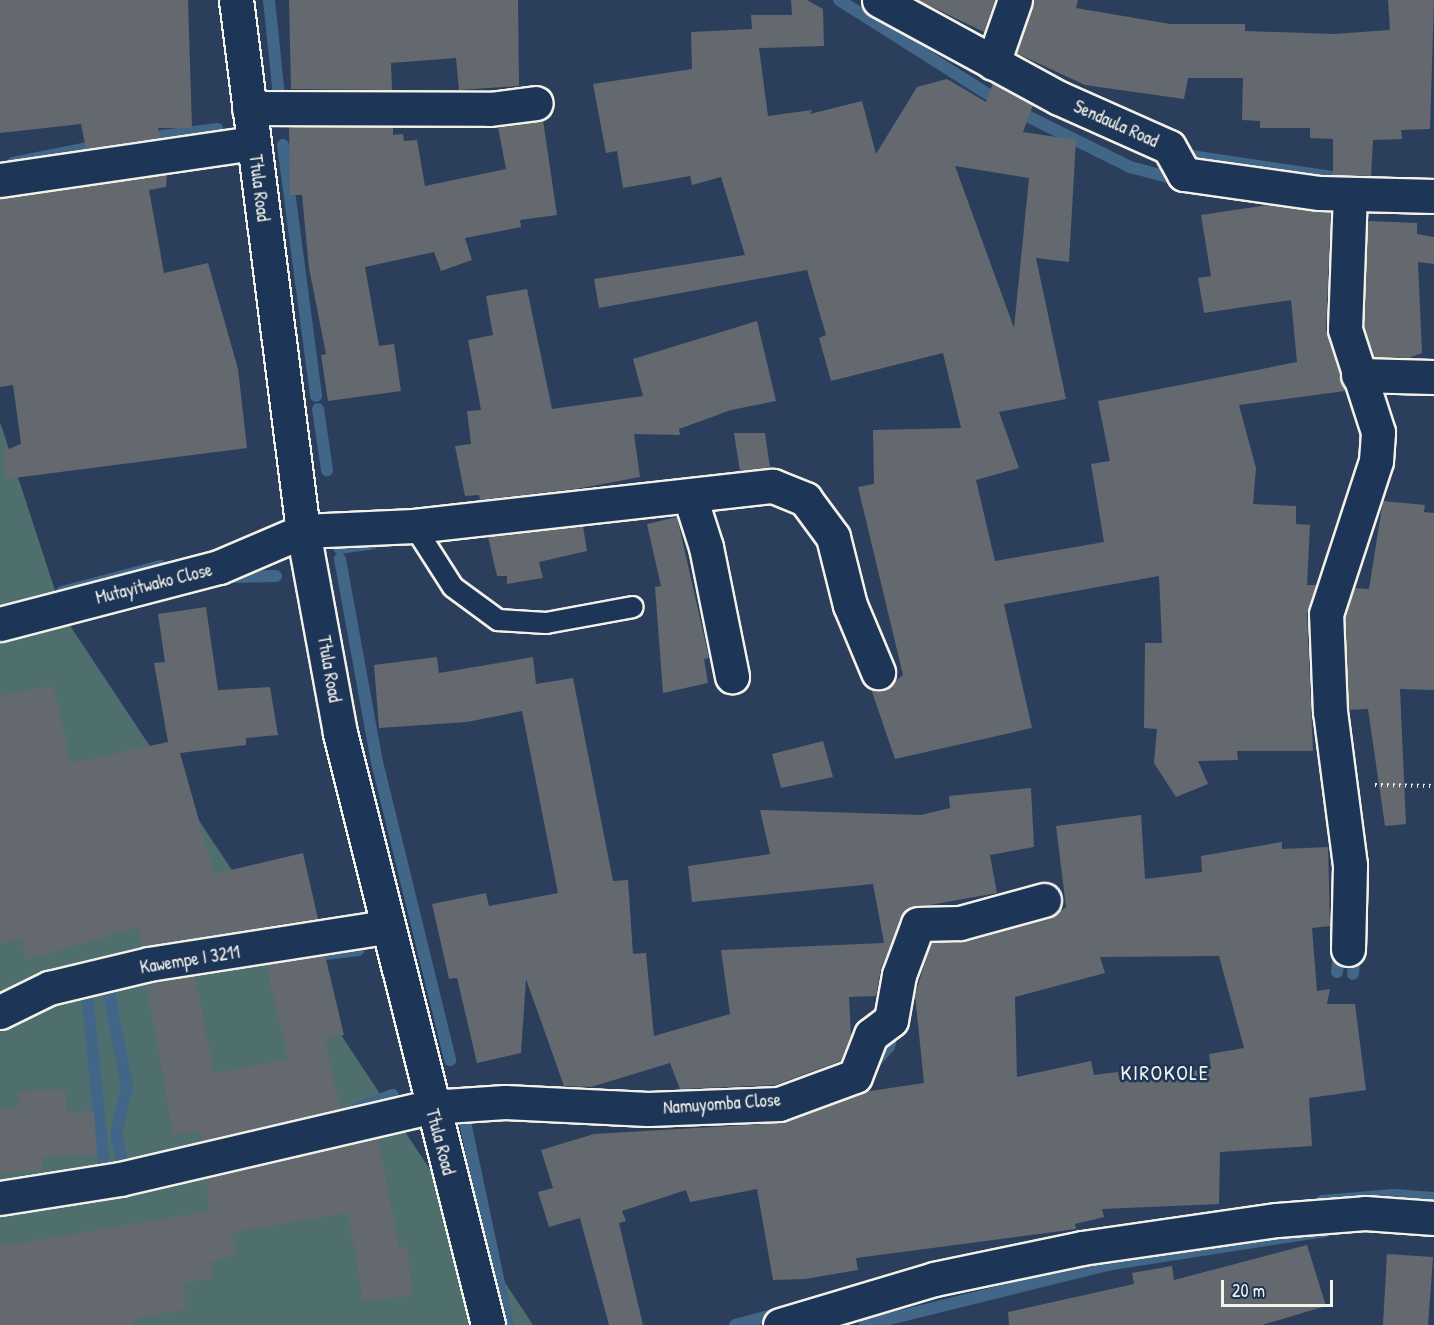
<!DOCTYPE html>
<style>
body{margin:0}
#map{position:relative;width:1434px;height:1325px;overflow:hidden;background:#2b3f5c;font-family:"Patrick Hand",sans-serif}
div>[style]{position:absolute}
.green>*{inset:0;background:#4f6e6e}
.stream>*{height:12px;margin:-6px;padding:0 6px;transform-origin:6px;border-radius:6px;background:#416688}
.building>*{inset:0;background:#63696e}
.path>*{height:4px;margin-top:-2px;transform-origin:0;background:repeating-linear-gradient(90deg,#f4f1e8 0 1.5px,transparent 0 6px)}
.roads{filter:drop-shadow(2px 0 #f4f1e8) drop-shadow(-2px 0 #f4f1e8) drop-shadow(0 2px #f4f1e8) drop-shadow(0 -2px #f4f1e8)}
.service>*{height:20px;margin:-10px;padding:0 10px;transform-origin:10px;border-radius:10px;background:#1d3557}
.minor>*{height:33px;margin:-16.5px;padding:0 16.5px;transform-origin:16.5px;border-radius:16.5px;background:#1d3557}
span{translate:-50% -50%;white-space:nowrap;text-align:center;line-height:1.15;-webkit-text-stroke:5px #1d3557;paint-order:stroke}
.street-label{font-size:18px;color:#f4f1e8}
.quarter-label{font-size:21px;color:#f4f1e8;letter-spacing:1.5px}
.scale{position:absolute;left:1221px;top:1280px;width:112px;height:27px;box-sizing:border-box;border:3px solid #f4f1e8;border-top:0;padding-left:8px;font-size:18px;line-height:21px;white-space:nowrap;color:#f4f1e8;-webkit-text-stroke:4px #1d3557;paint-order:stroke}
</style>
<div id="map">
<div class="green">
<div style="clip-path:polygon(0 422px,63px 615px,533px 1325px,0 1325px)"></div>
</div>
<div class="stream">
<div style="left:269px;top:0;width:97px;rotate:84.1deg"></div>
<div style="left:839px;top:0;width:196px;rotate:32.3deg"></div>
<div style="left:1005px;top:105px;width:140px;rotate:26.4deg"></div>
<div style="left:1130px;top:167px;width:55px;rotate:14.8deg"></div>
<div style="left:146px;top:138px;width:72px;rotate:-7.2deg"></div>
<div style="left:283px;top:145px;width:253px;rotate:82.5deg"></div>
<div style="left:1177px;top:154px;width:171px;rotate:8.4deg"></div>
<div style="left:13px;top:163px;width:91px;rotate:-11.4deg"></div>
<div style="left:318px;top:409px;width:62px;rotate:81.6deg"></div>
<div style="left:339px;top:548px;width:34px;rotate:-8deg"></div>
<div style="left:340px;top:559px;width:206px;rotate:79.7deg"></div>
<div style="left:377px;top:762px;width:307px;rotate:76.2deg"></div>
<div style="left:228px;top:577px;width:48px;rotate:-1.2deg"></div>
<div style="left:62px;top:592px;width:102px;rotate:-14.7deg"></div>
<div style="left:283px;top:959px;width:76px;rotate:-6.8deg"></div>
<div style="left:1337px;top:972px;width:25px;rotate:-83deg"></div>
<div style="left:1353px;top:974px;width:25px;rotate:-85deg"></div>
<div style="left:108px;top:988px;width:100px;rotate:79deg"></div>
<div style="left:127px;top:1086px;width:50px;rotate:102.7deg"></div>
<div style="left:116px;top:1135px;width:32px;rotate:77deg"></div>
<div style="left:123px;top:1166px;width:9px;rotate:6deg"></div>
<div style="left:87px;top:994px;width:172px;rotate:84.3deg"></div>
<div style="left:104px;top:1165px;width:15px;rotate:67deg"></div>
<div style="left:871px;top:1066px;width:26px;rotate:-47deg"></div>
<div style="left:889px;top:1047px;width:19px;rotate:-78deg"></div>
<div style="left:357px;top:1108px;width:38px;rotate:-20deg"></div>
<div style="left:476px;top:1116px;width:12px;rotate:175deg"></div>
<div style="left:464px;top:1117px;width:213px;rotate:78.1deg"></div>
<div style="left:1322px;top:1201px;width:72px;rotate:-4.8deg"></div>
<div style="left:1394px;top:1195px;width:40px;rotate:4.3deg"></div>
<div style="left:735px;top:1325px;width:50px;rotate:-15.2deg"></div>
<div style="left:865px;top:1325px;width:254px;rotate:-13.9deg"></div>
<div style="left:1112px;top:1264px;width:216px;rotate:-8.8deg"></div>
</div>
<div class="building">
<div style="clip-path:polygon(0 0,188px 0,192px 128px,158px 128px,160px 138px,86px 149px,81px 124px,0 133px)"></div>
<div style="clip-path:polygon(289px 0,518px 0,519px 86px,459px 90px,456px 58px,391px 63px,392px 90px,291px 89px)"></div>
<div style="clip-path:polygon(evenodd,791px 0,807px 0,823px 9px,824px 46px,759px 48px,768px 116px,812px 110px,810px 114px,862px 101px,876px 154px,917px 87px,947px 79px,986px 102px,993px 83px,1033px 105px,1023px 132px,1076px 140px,1069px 262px,1036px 258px,1066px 399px,999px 412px,1019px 468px,976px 480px,995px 561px,1104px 542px,1091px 464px,1110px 461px,1098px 401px,1297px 362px,1291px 300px,1204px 313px,1198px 278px,1211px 276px,1201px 215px,1268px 205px,1331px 212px,1326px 329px,1345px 391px,1239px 405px,1256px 468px,1253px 504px,1296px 506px,1296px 524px,1310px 525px,1307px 585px,1316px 585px,1307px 615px,1313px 751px,1237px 751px,1238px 760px,1198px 761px,1208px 784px,1176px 797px,1154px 763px,1157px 729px,1144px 728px,1145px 643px,1162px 643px,1159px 576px,1004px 604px,1032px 728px,895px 759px,871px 689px,886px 689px,903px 675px,858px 487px,874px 484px,873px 430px,961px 428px,943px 353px,831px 381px,819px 338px,826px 335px,807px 270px,599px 308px,594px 279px,745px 255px,721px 177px,692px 185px,690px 176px,623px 188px,617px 151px,606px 153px,593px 84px,692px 69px,691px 32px,752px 29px,751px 15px,792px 15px,791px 0,955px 166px,1029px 178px,1014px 328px,955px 166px)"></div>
<div style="clip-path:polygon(918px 0,995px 0,984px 32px)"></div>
<div style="clip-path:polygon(1033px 0,1078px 0,1076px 8px,1170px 24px,1245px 24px,1245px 31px,1334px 34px,1390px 30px,1388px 0,1434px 0,1430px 129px,1401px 130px,1402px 139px,1373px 140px,1371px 176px,1333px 175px,1333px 139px,1310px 138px,1310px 128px,1260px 128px,1260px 121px,1242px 120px,1243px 78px,1188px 78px,1184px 99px,1085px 85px,1016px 53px)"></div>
<div style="clip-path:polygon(543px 120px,557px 215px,520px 220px,521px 227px,465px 238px,472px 260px,441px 271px,434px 252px,365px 267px,379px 346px,394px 344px,401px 391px,328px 401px,321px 355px,326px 354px,309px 268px,302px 195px,290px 195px,289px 127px,393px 127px,393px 135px,403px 134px,404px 141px,417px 140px,425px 186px,506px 169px,498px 127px)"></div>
<div style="clip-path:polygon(167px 174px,166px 187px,149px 190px,164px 273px,208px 263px,238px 369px,247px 448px,6px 479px,4px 451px,21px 444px,13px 385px,0 387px,0 199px)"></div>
<div style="clip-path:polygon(1368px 213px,1368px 221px,1417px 223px,1417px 234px,1434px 237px,1434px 264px,1418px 262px,1422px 353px,1409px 358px,1374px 357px,1364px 326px)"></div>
<div style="clip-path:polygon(527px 289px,552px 409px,643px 396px,633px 359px,757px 321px,776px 401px,731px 410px,679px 429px,680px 435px,634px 434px,640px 477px,576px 489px,480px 500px,479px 495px,465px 496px,455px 446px,471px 444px,467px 411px,481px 410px,468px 340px,493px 335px,486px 296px)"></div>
<div style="clip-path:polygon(734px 433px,765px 433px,770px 468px,740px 471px)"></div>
<div style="clip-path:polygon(1383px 501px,1425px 505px,1424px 512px,1434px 513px,1434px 690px,1400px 689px,1406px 824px,1385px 826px,1368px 709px,1349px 710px,1345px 617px,1354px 588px,1369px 589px)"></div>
<div style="clip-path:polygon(677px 517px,709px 658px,704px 659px,708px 683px,663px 693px,655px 587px,661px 586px,647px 524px)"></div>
<div style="clip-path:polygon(583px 526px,587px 551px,539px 562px,543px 578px,507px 584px,507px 576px,497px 576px,488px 537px)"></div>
<div style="clip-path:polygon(206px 607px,218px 690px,270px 687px,278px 735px,246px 738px,246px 745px,180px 753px,214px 874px,303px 853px,318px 919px,142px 946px,137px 927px,26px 960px,22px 939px,0 944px,0 696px,53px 685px,71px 763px,168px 742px,154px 663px,165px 662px,158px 614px)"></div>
<div style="clip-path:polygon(437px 657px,439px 673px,533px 657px,536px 684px,573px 678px,613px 881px,628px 880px,633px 954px,646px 953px,654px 1036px,730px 1014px,721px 950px,884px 943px,873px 884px,692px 902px,688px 866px,770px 854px,760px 810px,921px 815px,950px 808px,949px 796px,1031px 788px,1034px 847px,990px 855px,997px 893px,907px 909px,881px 968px,876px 996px,849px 997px,851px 1035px,841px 1061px,775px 1085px,680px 1089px,670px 1063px,591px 1087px,564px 1086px,526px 979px,521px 1053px,477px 1063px,457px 978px,449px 979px,432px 904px,486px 893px,489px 906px,558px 893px,522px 711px,467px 722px,379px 728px,374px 665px)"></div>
<div style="clip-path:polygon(823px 741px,833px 777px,781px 788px,772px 754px)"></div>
<div style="clip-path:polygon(evenodd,1141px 815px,1145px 879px,1202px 872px,1201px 856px,1282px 842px,1282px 849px,1328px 847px,1330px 926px,1312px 928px,1317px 991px,1330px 989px,1327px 1004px,1355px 1004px,1366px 1090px,1309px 1098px,1312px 1146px,1220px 1152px,1219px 1204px,1102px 1209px,1104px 1217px,1075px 1224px,1076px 1229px,856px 1258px,858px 1270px,805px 1279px,773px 1280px,757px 1189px,690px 1202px,686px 1190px,622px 1211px,626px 1221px,619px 1223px,643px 1325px,609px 1325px,580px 1218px,549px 1227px,538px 1192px,553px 1188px,541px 1150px,594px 1134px,780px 1123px,863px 1092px,924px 1083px,915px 995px,931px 942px,965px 941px,1057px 914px,1066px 907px,1056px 826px,1141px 815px,1219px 956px,1244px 1048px,1209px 1054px,1211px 1069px,1191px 1071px,1192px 1078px,1120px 1081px,1118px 1072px,1094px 1075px,1091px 1061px,1017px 1077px,1015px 997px,1105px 973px,1100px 957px,1219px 956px)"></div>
<div style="clip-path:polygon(325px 955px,344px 1035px,325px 1039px,340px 1109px,202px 1141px,201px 1132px,173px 1134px,147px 986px,195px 976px,214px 1073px,288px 1059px,266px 965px)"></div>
<div style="clip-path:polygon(65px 1089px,67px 1113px,94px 1111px,97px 1154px,42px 1157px,43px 1171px,0 1173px,0 1108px,19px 1107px,18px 1091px)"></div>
<div style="clip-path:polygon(378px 1138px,399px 1248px,407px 1247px,412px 1296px,363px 1301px,348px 1213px,231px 1233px,237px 1254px,211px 1262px,214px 1277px,182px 1283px,187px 1309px,133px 1320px,134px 1325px,0 1325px,0 1246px,209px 1211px,206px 1178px)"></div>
<div style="clip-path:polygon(1307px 1245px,1326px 1306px,1262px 1325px,1009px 1325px,1008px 1312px,1134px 1284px,1132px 1273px,1172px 1266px,1174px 1280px)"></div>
<div style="clip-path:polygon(1387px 1254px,1433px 1257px,1428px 1325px,1383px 1325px)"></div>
</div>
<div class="path">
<div style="left:1375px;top:785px;width:59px;rotate:1deg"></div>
</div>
<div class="roads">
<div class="service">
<div style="left:414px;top:526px;width:72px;rotate:57.4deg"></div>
<div style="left:453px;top:587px;width:56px;rotate:36.3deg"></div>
<div style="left:498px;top:620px;width:48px;rotate:3.6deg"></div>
<div style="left:546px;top:623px;width:88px;rotate:-10.4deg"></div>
</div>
<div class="minor">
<div style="left:236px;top:0;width:535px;rotate:82.81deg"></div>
<div style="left:303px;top:531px;width:205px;rotate:79.6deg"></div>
<div style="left:340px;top:733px;width:610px;rotate:75.96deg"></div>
<div style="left:879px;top:0;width:205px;rotate:28.6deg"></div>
<div style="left:1059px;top:98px;width:120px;rotate:24deg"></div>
<div style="left:1169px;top:147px;width:31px;rotate:61deg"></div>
<div style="left:1184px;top:174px;width:137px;rotate:8deg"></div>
<div style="left:1320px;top:193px;width:114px;rotate:1.5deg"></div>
<div style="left:993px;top:63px;width:67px;rotate:-70.8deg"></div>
<div style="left:249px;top:108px;width:241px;rotate:0.2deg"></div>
<div style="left:490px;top:109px;width:46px;rotate:-7.4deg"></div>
<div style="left:0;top:180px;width:256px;rotate:-8.3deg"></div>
<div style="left:1358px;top:375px;width:76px;rotate:1.5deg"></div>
<div style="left:690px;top:497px;width:52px;rotate:72.3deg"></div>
<div style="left:706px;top:547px;width:132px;rotate:78.6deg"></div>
<div style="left:0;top:624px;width:226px;rotate:-14.6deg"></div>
<div style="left:219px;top:567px;width:91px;rotate:-23.2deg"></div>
<div style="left:303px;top:531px;width:111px;rotate:-2.6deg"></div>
<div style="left:414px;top:526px;width:361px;rotate:-6.4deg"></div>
<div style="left:773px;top:486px;width:35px;rotate:22deg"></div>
<div style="left:805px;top:499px;width:47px;rotate:53.6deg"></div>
<div style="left:833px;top:537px;width:70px;rotate:76deg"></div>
<div style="left:850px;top:605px;width:73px;rotate:67.3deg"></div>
<div style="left:1348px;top:949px;width:84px;rotate:-88.6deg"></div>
<div style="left:1350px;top:865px;width:154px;rotate:-97.4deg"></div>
<div style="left:1330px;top:712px;width:98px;rotate:-92.3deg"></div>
<div style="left:1326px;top:614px;width:161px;rotate:-71.9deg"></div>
<div style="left:1376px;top:461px;width:29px;rotate:-86deg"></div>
<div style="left:1378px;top:432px;width:108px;rotate:-107.8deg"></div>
<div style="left:1345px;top:329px;width:134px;rotate:-87.9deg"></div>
<div style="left:0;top:1012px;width:55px;rotate:-26.1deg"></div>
<div style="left:49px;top:988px;width:103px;rotate:-13.5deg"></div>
<div style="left:149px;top:964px;width:239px;rotate:-8.9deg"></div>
<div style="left:0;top:1198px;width:121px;rotate:-9deg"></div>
<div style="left:120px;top:1179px;width:318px;rotate:-13.1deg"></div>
<div style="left:430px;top:1107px;width:75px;rotate:-3.8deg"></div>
<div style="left:505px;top:1102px;width:143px;rotate:2.8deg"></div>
<div style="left:648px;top:1109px;width:131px;rotate:-2.2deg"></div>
<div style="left:779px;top:1104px;width:81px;rotate:-20.2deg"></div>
<div style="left:855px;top:1076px;width:44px;rotate:-68.7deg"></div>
<div style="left:871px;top:1035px;width:25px;rotate:-37deg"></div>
<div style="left:891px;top:1020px;width:46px;rotate:-79.9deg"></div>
<div style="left:899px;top:975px;width:54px;rotate:-69.6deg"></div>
<div style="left:918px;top:924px;width:42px;rotate:-1.4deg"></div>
<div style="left:960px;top:923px;width:87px;rotate:-15.3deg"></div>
<div style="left:780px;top:1325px;width:161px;rotate:-16.6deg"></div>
<div style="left:934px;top:1279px;width:151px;rotate:-11.8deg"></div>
<div style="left:1082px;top:1248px;width:197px;rotate:-8.2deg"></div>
<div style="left:1277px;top:1220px;width:88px;rotate:-4.5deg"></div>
<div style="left:1365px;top:1213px;width:69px;rotate:4.1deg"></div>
</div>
</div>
<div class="street-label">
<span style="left:1116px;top:124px;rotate:24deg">Sendaula Road</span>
<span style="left:259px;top:188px;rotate:83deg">Ttula Road</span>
<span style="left:154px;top:584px;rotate:-14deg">Mutayitwako Close</span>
<span style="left:329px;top:669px;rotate:80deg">Ttula Road</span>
<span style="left:190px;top:960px;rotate:-9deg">Kawempe I 3211</span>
<span style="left:722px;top:1104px;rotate:-4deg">Namuyomba Close</span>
<span style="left:440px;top:1142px;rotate:75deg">Ttula Road</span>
</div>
<div class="quarter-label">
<span style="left:1165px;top:1073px">KIROKOLE</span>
</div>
<div class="scale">20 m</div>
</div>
